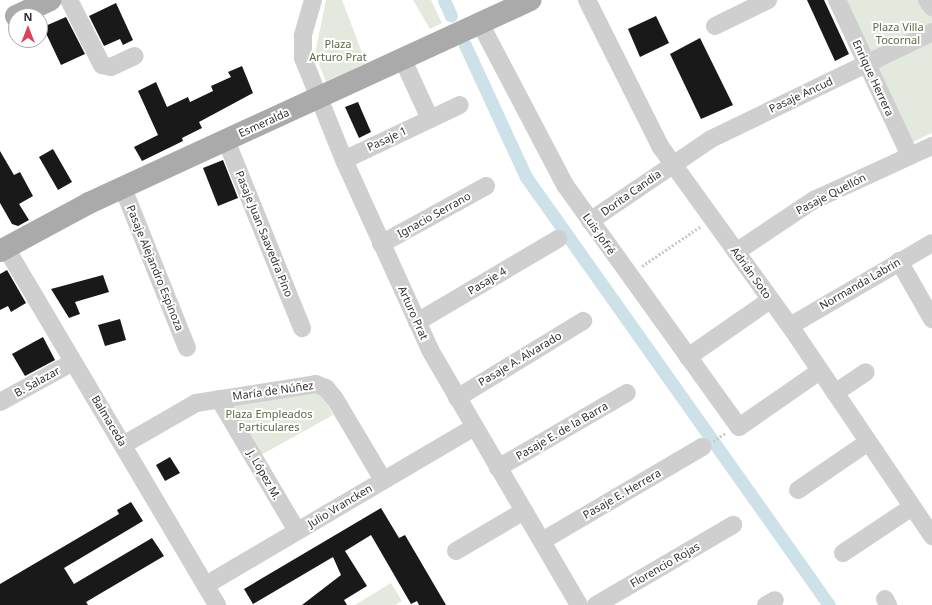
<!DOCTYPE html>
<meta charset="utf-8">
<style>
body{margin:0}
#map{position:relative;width:932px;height:605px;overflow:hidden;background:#fff;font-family:"Noto Sans",sans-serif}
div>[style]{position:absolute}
.green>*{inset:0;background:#e3e9dc}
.canal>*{height:13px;margin:-6.5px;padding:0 6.5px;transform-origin:6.5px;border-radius:6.5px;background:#cde1e9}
.building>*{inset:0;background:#191919}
.path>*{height:2.5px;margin-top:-1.25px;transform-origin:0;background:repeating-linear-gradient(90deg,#c9c9c9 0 2px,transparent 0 4px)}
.minor>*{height:18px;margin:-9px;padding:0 9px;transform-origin:9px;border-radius:9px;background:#cfcfcf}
.major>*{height:22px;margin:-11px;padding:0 11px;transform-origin:11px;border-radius:11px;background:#aaa}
span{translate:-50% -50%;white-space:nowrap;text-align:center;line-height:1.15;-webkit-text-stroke:4px #fff;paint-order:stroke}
.park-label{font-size:11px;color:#596c42}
.street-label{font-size:11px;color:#323232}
.north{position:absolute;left:8px;top:8px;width:40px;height:40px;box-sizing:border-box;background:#fff;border:1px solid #adadad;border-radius:50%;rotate:0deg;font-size:11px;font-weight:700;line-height:16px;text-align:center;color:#323232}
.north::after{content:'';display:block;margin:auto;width:14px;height:18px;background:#da445a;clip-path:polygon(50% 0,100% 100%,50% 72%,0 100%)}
</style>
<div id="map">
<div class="green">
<div style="clip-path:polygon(326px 0,342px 0,366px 63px,326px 82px,315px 54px)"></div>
<div style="clip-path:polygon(413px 0,431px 0,442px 23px,430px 29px)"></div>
<div style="clip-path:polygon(844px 0,923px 0,932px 11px,932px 133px,907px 145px)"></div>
<div style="clip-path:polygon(315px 390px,324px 398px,333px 415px,261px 455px,229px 401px)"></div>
<div style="clip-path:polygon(391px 583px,402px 601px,395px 605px,355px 605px)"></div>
</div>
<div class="canal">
<div style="left:444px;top:0;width:17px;rotate:66deg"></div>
<div style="left:465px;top:45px;width:145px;rotate:65.2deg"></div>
<div style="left:526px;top:177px;width:524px;rotate:54.7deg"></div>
</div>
<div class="building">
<div style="clip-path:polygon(807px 0,824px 0,849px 54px,835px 61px)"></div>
<div style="clip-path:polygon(116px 3px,133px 40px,123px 45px,120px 39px,104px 46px,89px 16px)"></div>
<div style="clip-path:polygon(656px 16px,669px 43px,640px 57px,628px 29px)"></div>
<div style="clip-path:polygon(66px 17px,85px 54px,61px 65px,43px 27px)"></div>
<div style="clip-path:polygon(700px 38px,733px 105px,701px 119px,670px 54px)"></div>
<div style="clip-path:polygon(242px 66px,253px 93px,199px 122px,202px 128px,182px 138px,183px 141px,142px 161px,134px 147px,158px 135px,138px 91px,156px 82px,167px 107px,188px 97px,190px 102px,213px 91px,211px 86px,231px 77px,228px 72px)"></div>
<div style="clip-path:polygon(358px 102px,371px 132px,359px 138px,345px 107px)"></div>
<div style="clip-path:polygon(53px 149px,72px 182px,58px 190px,39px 157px)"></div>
<div style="clip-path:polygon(0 151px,14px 175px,20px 172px,33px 196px,19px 204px,29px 220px,18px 226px,12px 224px,0 203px)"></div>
<div style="clip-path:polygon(223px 160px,238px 198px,218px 206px,203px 168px)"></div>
<div style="clip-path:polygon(7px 270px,26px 303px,11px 312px,8px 306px,0 310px,0 274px)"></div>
<div style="clip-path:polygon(103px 275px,109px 292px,75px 302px,80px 314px,69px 318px,51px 289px)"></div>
<div style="clip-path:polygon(120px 319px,126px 340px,105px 346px,98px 325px)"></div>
<div style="clip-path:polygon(43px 337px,55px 360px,25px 376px,12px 354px)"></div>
<div style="clip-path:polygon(170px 457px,180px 473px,165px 481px,156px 465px)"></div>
<div style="clip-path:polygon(131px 502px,143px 521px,64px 568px,74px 584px,152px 538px,164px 556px,86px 602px,88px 605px,0 605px,0 584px,119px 514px,117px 510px)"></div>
<div style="clip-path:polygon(381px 508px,399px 538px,405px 535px,446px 605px,419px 605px,417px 601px,411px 604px,371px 535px,345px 551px,367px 586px,344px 600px,347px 605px,302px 605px,341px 575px,333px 557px,253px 604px,244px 589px)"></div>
</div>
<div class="path">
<div style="left:642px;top:266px;width:71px;rotate:-34.1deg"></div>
<div style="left:713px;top:441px;width:15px;rotate:-32deg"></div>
</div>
<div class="minor">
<div style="left:69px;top:0;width:73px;rotate:63.1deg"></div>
<div style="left:102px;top:65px;width:9px;rotate:13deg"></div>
<div style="left:111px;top:67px;width:26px;rotate:-25deg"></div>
<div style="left:313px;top:0;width:37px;rotate:106deg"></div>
<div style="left:303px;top:36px;width:22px;rotate:90deg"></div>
<div style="left:303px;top:58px;width:110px;rotate:68.1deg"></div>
<div style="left:344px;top:160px;width:209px;rotate:65.6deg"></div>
<div style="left:430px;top:350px;width:295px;rotate:59.7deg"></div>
<div style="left:587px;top:0;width:163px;rotate:63.4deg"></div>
<div style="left:660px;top:146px;width:222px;rotate:54.2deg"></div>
<div style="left:790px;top:326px;width:254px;rotate:55.9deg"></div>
<div style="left:837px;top:0;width:172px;rotate:64.9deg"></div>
<div style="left:927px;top:0;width:9px;rotate:54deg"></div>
<div style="left:481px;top:25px;width:181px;rotate:62.3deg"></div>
<div style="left:565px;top:185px;width:298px;rotate:54.3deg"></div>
<div style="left:739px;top:427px;width:98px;rotate:-34.7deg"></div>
<div style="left:715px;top:26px;width:59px;rotate:-26.1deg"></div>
<div style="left:403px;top:60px;width:65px;rotate:65.4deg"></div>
<div style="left:226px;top:140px;width:203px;rotate:68deg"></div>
<div style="left:344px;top:160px;width:128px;rotate:-25.4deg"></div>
<div style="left:123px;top:188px;width:172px;rotate:68.2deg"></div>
<div style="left:590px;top:221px;width:146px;rotate:-34.1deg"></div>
<div style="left:711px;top:139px;width:246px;rotate:-25.8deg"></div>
<div style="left:381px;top:244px;width:120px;rotate:-28.9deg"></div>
<div style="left:6px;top:248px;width:415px;rotate:59.4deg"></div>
<div style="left:736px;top:252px;width:94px;rotate:-33.7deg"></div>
<div style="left:814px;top:200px;width:130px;rotate:-24.6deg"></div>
<div style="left:899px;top:261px;width:67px;rotate:60.4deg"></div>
<div style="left:417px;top:322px;width:164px;rotate:-30.5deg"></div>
<div style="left:790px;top:326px;width:164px;rotate:-30.3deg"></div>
<div style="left:688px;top:357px;width:100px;rotate:-34.8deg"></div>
<div style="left:835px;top:393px;width:37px;rotate:-34deg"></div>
<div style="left:457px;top:398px;width:148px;rotate:-31.4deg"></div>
<div style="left:219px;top:399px;width:153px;rotate:59.4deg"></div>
<div style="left:0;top:402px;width:83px;rotate:-28.7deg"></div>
<div style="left:123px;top:445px;width:84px;rotate:-29.9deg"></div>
<div style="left:196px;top:403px;width:121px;rotate:-9deg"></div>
<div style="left:316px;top:384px;width:11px;rotate:22deg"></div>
<div style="left:326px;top:388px;width:14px;rotate:51deg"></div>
<div style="left:335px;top:399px;width:94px;rotate:59.3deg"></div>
<div style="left:498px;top:468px;width:149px;rotate:-30.2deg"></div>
<div style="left:798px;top:490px;width:85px;rotate:-34.4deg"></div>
<div style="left:542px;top:541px;width:186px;rotate:-30.4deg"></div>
<div style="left:456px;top:551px;width:79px;rotate:-30.5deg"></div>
<div style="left:843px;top:553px;width:83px;rotate:-33.7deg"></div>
<div style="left:206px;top:585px;width:311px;rotate:-30.5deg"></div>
<div style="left:885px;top:599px;width:7px;rotate:63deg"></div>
<div style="left:596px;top:605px;width:159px;rotate:-30.3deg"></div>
<div style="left:766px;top:605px;width:10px;rotate:-29deg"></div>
</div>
<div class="major">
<div style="left:16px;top:16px;width:38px;rotate:-25deg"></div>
<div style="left:0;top:251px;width:101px;rotate:-28.3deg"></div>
<div style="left:89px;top:203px;width:486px;rotate:-24.7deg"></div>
</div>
<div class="park-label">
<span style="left:898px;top:34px">Plaza Villa<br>Tocornal</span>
<span style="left:338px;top:51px">Plaza<br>Arturo Prat</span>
<span style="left:269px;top:421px">Plaza Empleados<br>Particulares</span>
</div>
<div class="street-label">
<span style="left:873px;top:78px;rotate:65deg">Enrique Herrera</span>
<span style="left:801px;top:95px;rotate:-25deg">Pasaje Ancud</span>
<span style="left:264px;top:123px;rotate:-24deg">Esmeralda</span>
<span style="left:387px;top:139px;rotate:-25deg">Pasaje 1</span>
<span style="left:631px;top:193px;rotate:-35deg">Dorita Candia</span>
<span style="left:831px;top:194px;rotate:-27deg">Pasaje Quellón</span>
<span style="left:434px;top:215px;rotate:-29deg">Ignacio Serrano</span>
<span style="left:264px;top:234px;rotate:68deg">Pasaje Juan Saavedra Pino</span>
<span style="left:599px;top:234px;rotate:55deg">Luis Jofré</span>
<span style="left:155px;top:268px;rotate:68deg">Pasaje Alejandro Espinoza</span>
<span style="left:751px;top:273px;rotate:54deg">Adrián Soto</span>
<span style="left:487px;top:281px;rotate:-31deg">Pasaje 4</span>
<span style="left:860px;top:284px;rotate:-30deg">Normanda Labrin</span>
<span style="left:413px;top:313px;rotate:66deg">Arturo Prat</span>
<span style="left:520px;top:359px;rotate:-31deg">Pasaje A. Alvarado</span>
<span style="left:37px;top:382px;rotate:-29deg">B. Salazar</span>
<span style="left:273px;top:391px;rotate:-8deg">María de Núñez</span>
<span style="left:109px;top:421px;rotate:59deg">Balmaceda</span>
<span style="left:562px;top:431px;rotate:-30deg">Pasaje E. de la Barra</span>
<span style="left:264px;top:475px;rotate:60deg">J. López M.</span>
<span style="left:622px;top:494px;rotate:-30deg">Pasaje E. Herrera</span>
<span style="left:340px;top:506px;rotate:-31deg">Julio Vrancken</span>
<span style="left:665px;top:565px;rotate:-30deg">Florencio Rojas</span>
</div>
<div class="north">N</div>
</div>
